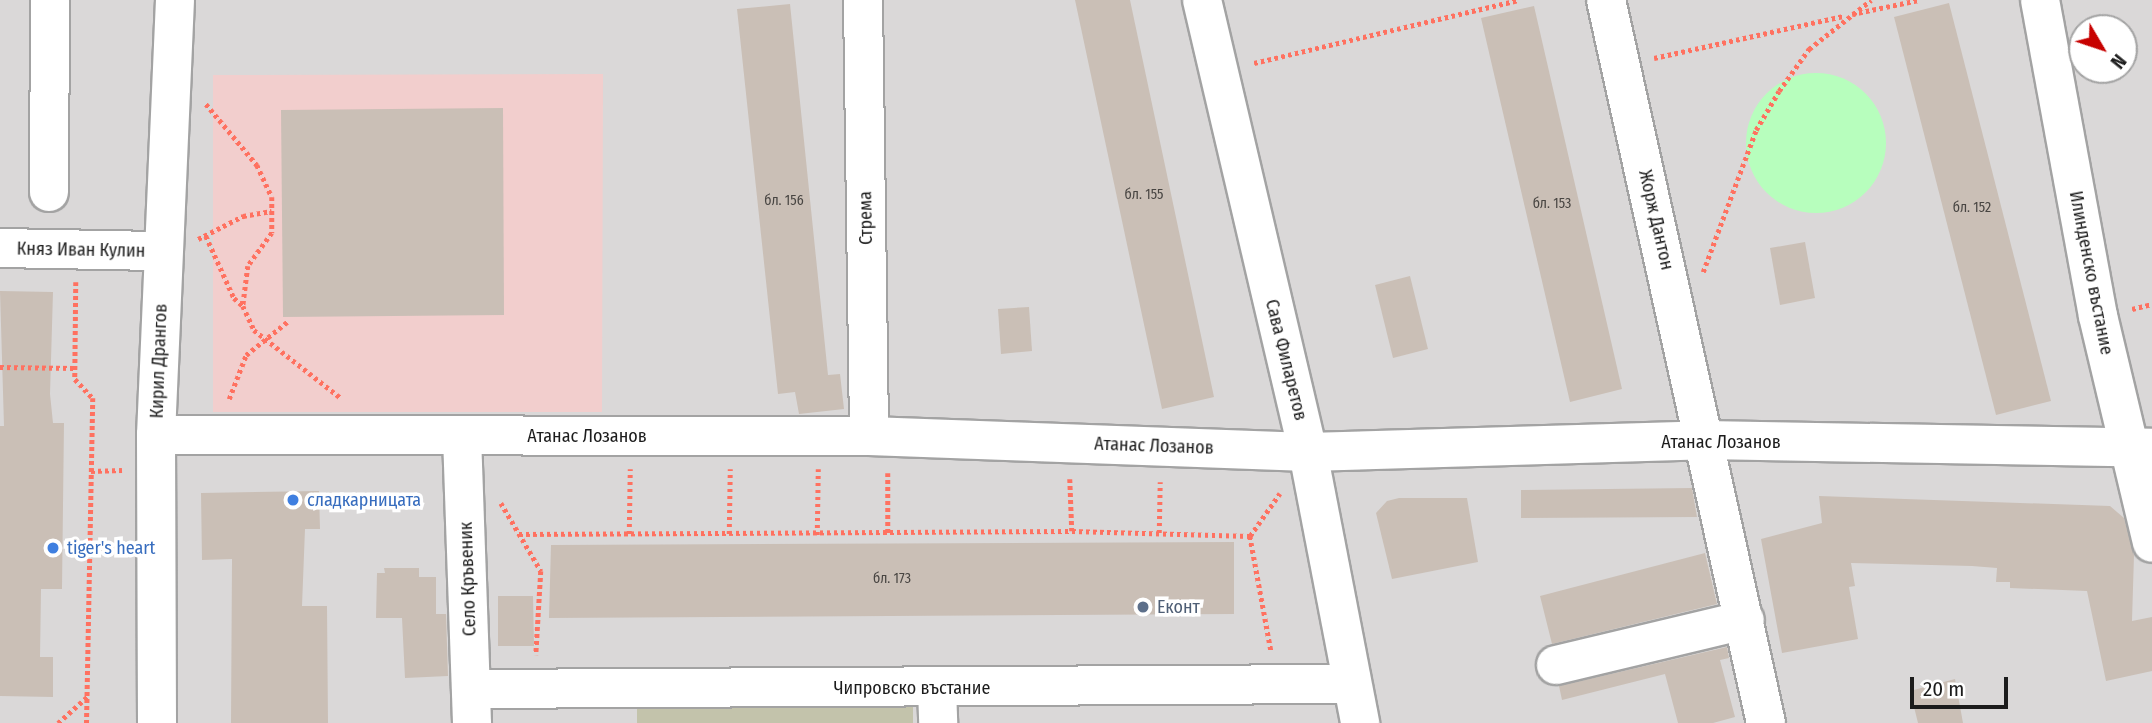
<!DOCTYPE html>
<meta charset="utf-8">
<style>
body{margin:0}
#map{position:relative;width:2152px;height:723px;overflow:hidden;background:#eeeae0;font-family:"Fira Sans Condensed",sans-serif}
div>[style]{position:absolute}
.residential>*{inset:0;background:#dad8d8}
.commercial>*{inset:0;background:#f2cecd}
.construction>*{inset:0;background:#c3c3ab}
.park>*{inset:0;background:#b7febd}
.round{border-radius:50%}
.building>*{inset:0;background:#cabfb6}
.path>*{height:4.5px;margin-top:-2.25px;transform-origin:0;background:repeating-linear-gradient(90deg,#ff7160 0 3.5px,transparent 0 7px)}
.roads{filter:drop-shadow(2px 0 #a3a3a3) drop-shadow(-2px 0 #a3a3a3) drop-shadow(0 2px #a3a3a3) drop-shadow(0 -2px #a3a3a3)}
.minor>*{height:38px;margin:-19px;padding:0 19px;transform-origin:19px;border-radius:19px;background:#fff}
.dots>*{width:19px;height:19px;translate:-50% -50%;box-sizing:border-box;border:4px solid #fff;border-radius:50%}
span{translate:-50% -50%;white-space:nowrap;text-align:center;line-height:1.15;-webkit-text-stroke:7px #fff;paint-order:stroke}
.number-label{font-size:14px;color:#484542}
.number-label span{-webkit-text-stroke-width:0}
.street-label{font-size:18px;color:#1c1c1c}
.shop-label{font-size:18px;color:#366cbe}
.left{translate:0 -50%;text-align:left}
.service-label{font-size:18px;color:#4e5e75}
.north{position:absolute;left:2068px;top:14px;width:70px;height:70px;box-sizing:border-box;background:#fff;border:2px solid #a4a4a4;border-radius:50%;rotate:129deg;font-size:19px;font-weight:700;line-height:28px;text-align:center;color:#1c1c1c}
.north::after{content:'';display:block;margin:auto;width:24px;height:32px;background:#c70100;clip-path:polygon(50% 0,100% 100%,50% 72%,0 100%)}
.scale{position:absolute;left:1910px;top:677px;width:98px;height:32px;box-sizing:border-box;border:4px solid #1c1c1c;border-top:0;padding-left:9px;font-size:21px;line-height:24px;white-space:nowrap;color:#1c1c1c;-webkit-text-stroke:5px #fff;paint-order:stroke}
</style>
<div id="map">
<div class="residential">
<div style="clip-path:polygon(evenodd,0 0,2152px 0,2152px 723px,0 723px,0 0,2082px 28px,2124px 28px,2124px 70px,2082px 70px,2082px 28px)"></div>
</div>
<div class="commercial">
<div style="clip-path:polygon(603px 74px,602px 412px,213px 412px,213px 75px)"></div>
</div>
<div class="construction">
<div style="clip-path:polygon(913px 705px,913px 723px,637px 723px,637px 707px)"></div>
</div>
<div class="park">
<div class="round" style="left:1746px;top:73px;width:140px;height:140px"></div>
</div>
<div class="building">
<div style="clip-path:polygon(1075px 0,1130px 0,1214px 397px,1162px 409px)"></div>
<div style="clip-path:polygon(1949px 3px,2051px 401px,1996px 415px,1894px 17px)"></div>
<div style="clip-path:polygon(790px 4px,828px 375px,840px 374px,844px 409px,799px 414px,795px 392px,778px 394px,737px 9px)"></div>
<div style="clip-path:polygon(1534px 6px,1622px 389px,1570px 402px,1481px 18px)"></div>
<div style="clip-path:polygon(503px 108px,504px 315px,283px 317px,281px 110px)"></div>
<div style="clip-path:polygon(1805px 242px,1815px 298px,1780px 305px,1770px 248px)"></div>
<div style="clip-path:polygon(1410px 276px,1428px 349px,1393px 358px,1375px 285px)"></div>
<div style="clip-path:polygon(0 291px,53px 292px,50px 394px,53px 423px,64px 423px,62px 589px,41px 589px,40px 657px,53px 657px,53px 697px,0 696px,0 426px,4px 426px)"></div>
<div style="clip-path:polygon(1029px 307px,1032px 351px,1001px 354px,998px 309px)"></div>
<div style="clip-path:polygon(1692px 488px,1697px 517px,1521px 518px,1521px 490px)"></div>
<div style="clip-path:polygon(319px 491px,320px 529px,305px 529px,302px 606px,327px 606px,328px 723px,231px 723px,232px 559px,202px 560px,201px 493px)"></div>
<div style="clip-path:polygon(1819px 496px,2110px 506px,2124px 518px,2134px 555px,2132px 621px,2152px 617px,2152px 671px,2106px 681px,2087px 591px,2010px 588px,2010px 582px,1996px 582px,1997px 568px,1972px 566px,1851px 563px,1855px 586px,1849px 587px,1858px 639px,1782px 653px,1761px 539px,1822px 523px)"></div>
<div style="clip-path:polygon(1399px 498px,1467px 498px,1478px 562px,1392px 579px,1376px 513px,1387px 501px)"></div>
<div style="clip-path:polygon(1234px 542px,1234px 614px,549px 618px,551px 545px)"></div>
<div style="clip-path:polygon(1705px 553px,1717px 604px,1552px 644px,1540px 596px)"></div>
<div style="clip-path:polygon(384px 568px,419px 568px,419px 577px,436px 577px,436px 614px,446px 614px,448px 676px,405px 678px,402px 618px,376px 618px,377px 573px,385px 573px)"></div>
<div style="clip-path:polygon(498px 596px,533px 596px,534px 646px,498px 646px)"></div>
<div style="clip-path:polygon(1727px 647px,1729px 658px,1720px 660px,1735px 717px,1713px 723px,1678px 723px,1665px 674px,1562px 700px,1559px 686px)"></div>
<div style="clip-path:polygon(1955px 679px,1963px 723px,1918px 723px,1910px 691px)"></div>
</div>
<div class="path">
<div style="left:1852px;top:14px;width:68px;rotate:-11.8deg"></div>
<div style="left:1654px;top:58px;width:194px;rotate:-12.5deg"></div>
<div style="left:1254px;top:63px;width:272px;rotate:-13.4deg"></div>
<div style="left:206px;top:104px;width:80px;rotate:50.1deg"></div>
<div style="left:257px;top:165px;width:35px;rotate:65deg"></div>
<div style="left:272px;top:197px;width:36px;rotate:90deg"></div>
<div style="left:272px;top:233px;width:41px;rotate:126deg"></div>
<div style="left:248px;top:266px;width:40px;rotate:97.1deg"></div>
<div style="left:243px;top:306px;width:26px;rotate:65deg"></div>
<div style="left:254px;top:330px;width:110px;rotate:38deg"></div>
<div style="left:206px;top:236px;width:68px;rotate:65.7deg"></div>
<div style="left:234px;top:298px;width:12px;rotate:42deg"></div>
<div style="left:198px;top:239px;width:51px;rotate:-27.1deg"></div>
<div style="left:243px;top:216px;width:29px;rotate:-10deg"></div>
<div style="left:1703px;top:272px;width:152px;rotate:-69.5deg"></div>
<div style="left:1756px;top:130px;width:45px;rotate:-59.5deg"></div>
<div style="left:1779px;top:91px;width:52px;rotate:-54.5deg"></div>
<div style="left:1809px;top:49px;width:79px;rotate:-38.3deg"></div>
<div style="left:76px;top:282px;width:97px;rotate:90.6deg"></div>
<div style="left:75px;top:379px;width:26px;rotate:47deg"></div>
<div style="left:93px;top:398px;width:325px;rotate:91.1deg"></div>
<div style="left:2132px;top:309px;width:21px;rotate:-14deg"></div>
<div style="left:0;top:367px;width:75px;rotate:0.8deg"></div>
<div style="left:229px;top:399px;width:47px;rotate:-68.9deg"></div>
<div style="left:246px;top:355px;width:53px;rotate:-38.8deg"></div>
<div style="left:91px;top:471px;width:31px;rotate:-2deg"></div>
<div style="left:888px;top:473px;width:62px;rotate:90deg"></div>
<div style="left:1070px;top:479px;width:52px;rotate:87.8deg"></div>
<div style="left:501px;top:503px;width:79px;rotate:59.5deg"></div>
<div style="left:541px;top:571px;width:84px;rotate:93.4deg"></div>
<div style="left:1159px;top:533px;width:51px;rotate:-88.9deg"></div>
<div style="left:519px;top:534px;width:553px;rotate:-0.31deg"></div>
<div style="left:1072px;top:531px;width:178px;rotate:1.6deg"></div>
<div style="left:1250px;top:536px;width:52px;rotate:-55.1deg"></div>
<div style="left:629px;top:534px;width:65px;rotate:-89.1deg"></div>
<div style="left:729px;top:534px;width:65px;rotate:-89.1deg"></div>
<div style="left:817px;top:535px;width:66px;rotate:-89.1deg"></div>
<div style="left:1250px;top:536px;width:116px;rotate:79.6deg"></div>
<div style="left:58px;top:723px;width:39px;rotate:-42deg"></div>
</div>
<div class="roads">
<div class="minor">
<div style="left:863px;top:0;width:436px;rotate:89.2deg"></div>
<div style="left:1202px;top:0;width:464px;rotate:76.8deg"></div>
<div style="left:1308px;top:452px;width:276px;rotate:79.1deg"></div>
<div style="left:1606px;top:0;width:740px;rotate:77.52deg"></div>
<div style="left:2040px;top:0;width:321px;rotate:79.6deg"></div>
<div style="left:2098px;top:316px;width:233px;rotate:76.6deg"></div>
<div style="left:49px;top:192px;width:192px;rotate:-89.7deg"></div>
<div style="left:0;top:248px;width:163px;rotate:1.1deg"></div>
<div style="left:156px;top:435px;width:713px;rotate:0.08deg"></div>
<div style="left:869px;top:436px;width:439px;rotate:2.1deg"></div>
<div style="left:1308px;top:452px;width:397px;rotate:-1.7deg"></div>
<div style="left:1705px;top:440px;width:447px;rotate:1deg"></div>
<div style="left:462px;top:436px;width:287px;rotate:88deg"></div>
<div style="left:1556px;top:665px;width:194px;rotate:-13.4deg"></div>
<div style="left:937px;top:688px;width:35px;rotate:88deg"></div>
<div style="left:472px;top:689px;width:880px;rotate:-0.33deg"></div>
<div style="left:157px;top:723px;width:288px;rotate:-90.2deg"></div>
<div style="left:156px;top:435px;width:435px;rotate:-87.5deg"></div>
</div>
</div>
<div class="dots">
<div style="left:293px;top:500px;background:#3f7fe0"></div>
<div style="left:53px;top:548px;background:#3f7fe0"></div>
<div style="left:1143px;top:607px;background:#5c6f8a"></div>
</div>
<div class="number-label">
<span style="left:1144px;top:195px">бл. 155</span>
<span style="left:784px;top:201px">бл. 156</span>
<span style="left:1552px;top:204px">бл. 153</span>
<span style="left:1972px;top:208px">бл. 152</span>
<span style="left:892px;top:579px">бл. 173</span>
</div>
<div class="street-label">
<span style="left:866px;top:218px;rotate:-91deg">Стрема</span>
<span style="left:1656px;top:220px;rotate:77deg">Жорж Дантон</span>
<span style="left:81px;top:250px;rotate:1deg">Княз Иван Кулин</span>
<span style="left:2091px;top:273px;rotate:79deg">Илинденско въстание</span>
<span style="left:1286px;top:360px;rotate:76deg">Сава Филаретов</span>
<span style="left:159px;top:361px;rotate:-88deg">Кирил Дрангов</span>
<span style="left:587px;top:436px">Атанас Лозанов</span>
<span style="left:1721px;top:442px">Атанас Лозанов</span>
<span style="left:1154px;top:446px;rotate:2deg">Атанас Лозанов</span>
<span style="left:468px;top:579px;rotate:-92deg">Село Кръвеник</span>
<span style="left:912px;top:688px">Чипровско въстание</span>
</div>
<div class="shop-label">
<span class="left" style="left:307px;top:500px">сладкарницата</span>
<span class="left" style="left:67px;top:548px">tiger's heart</span>
</div>
<div class="service-label">
<span class="left" style="left:1157px;top:607px">Еконт</span>
</div>
<div class="north">N</div>
<div class="scale">20 m</div>
</div>
